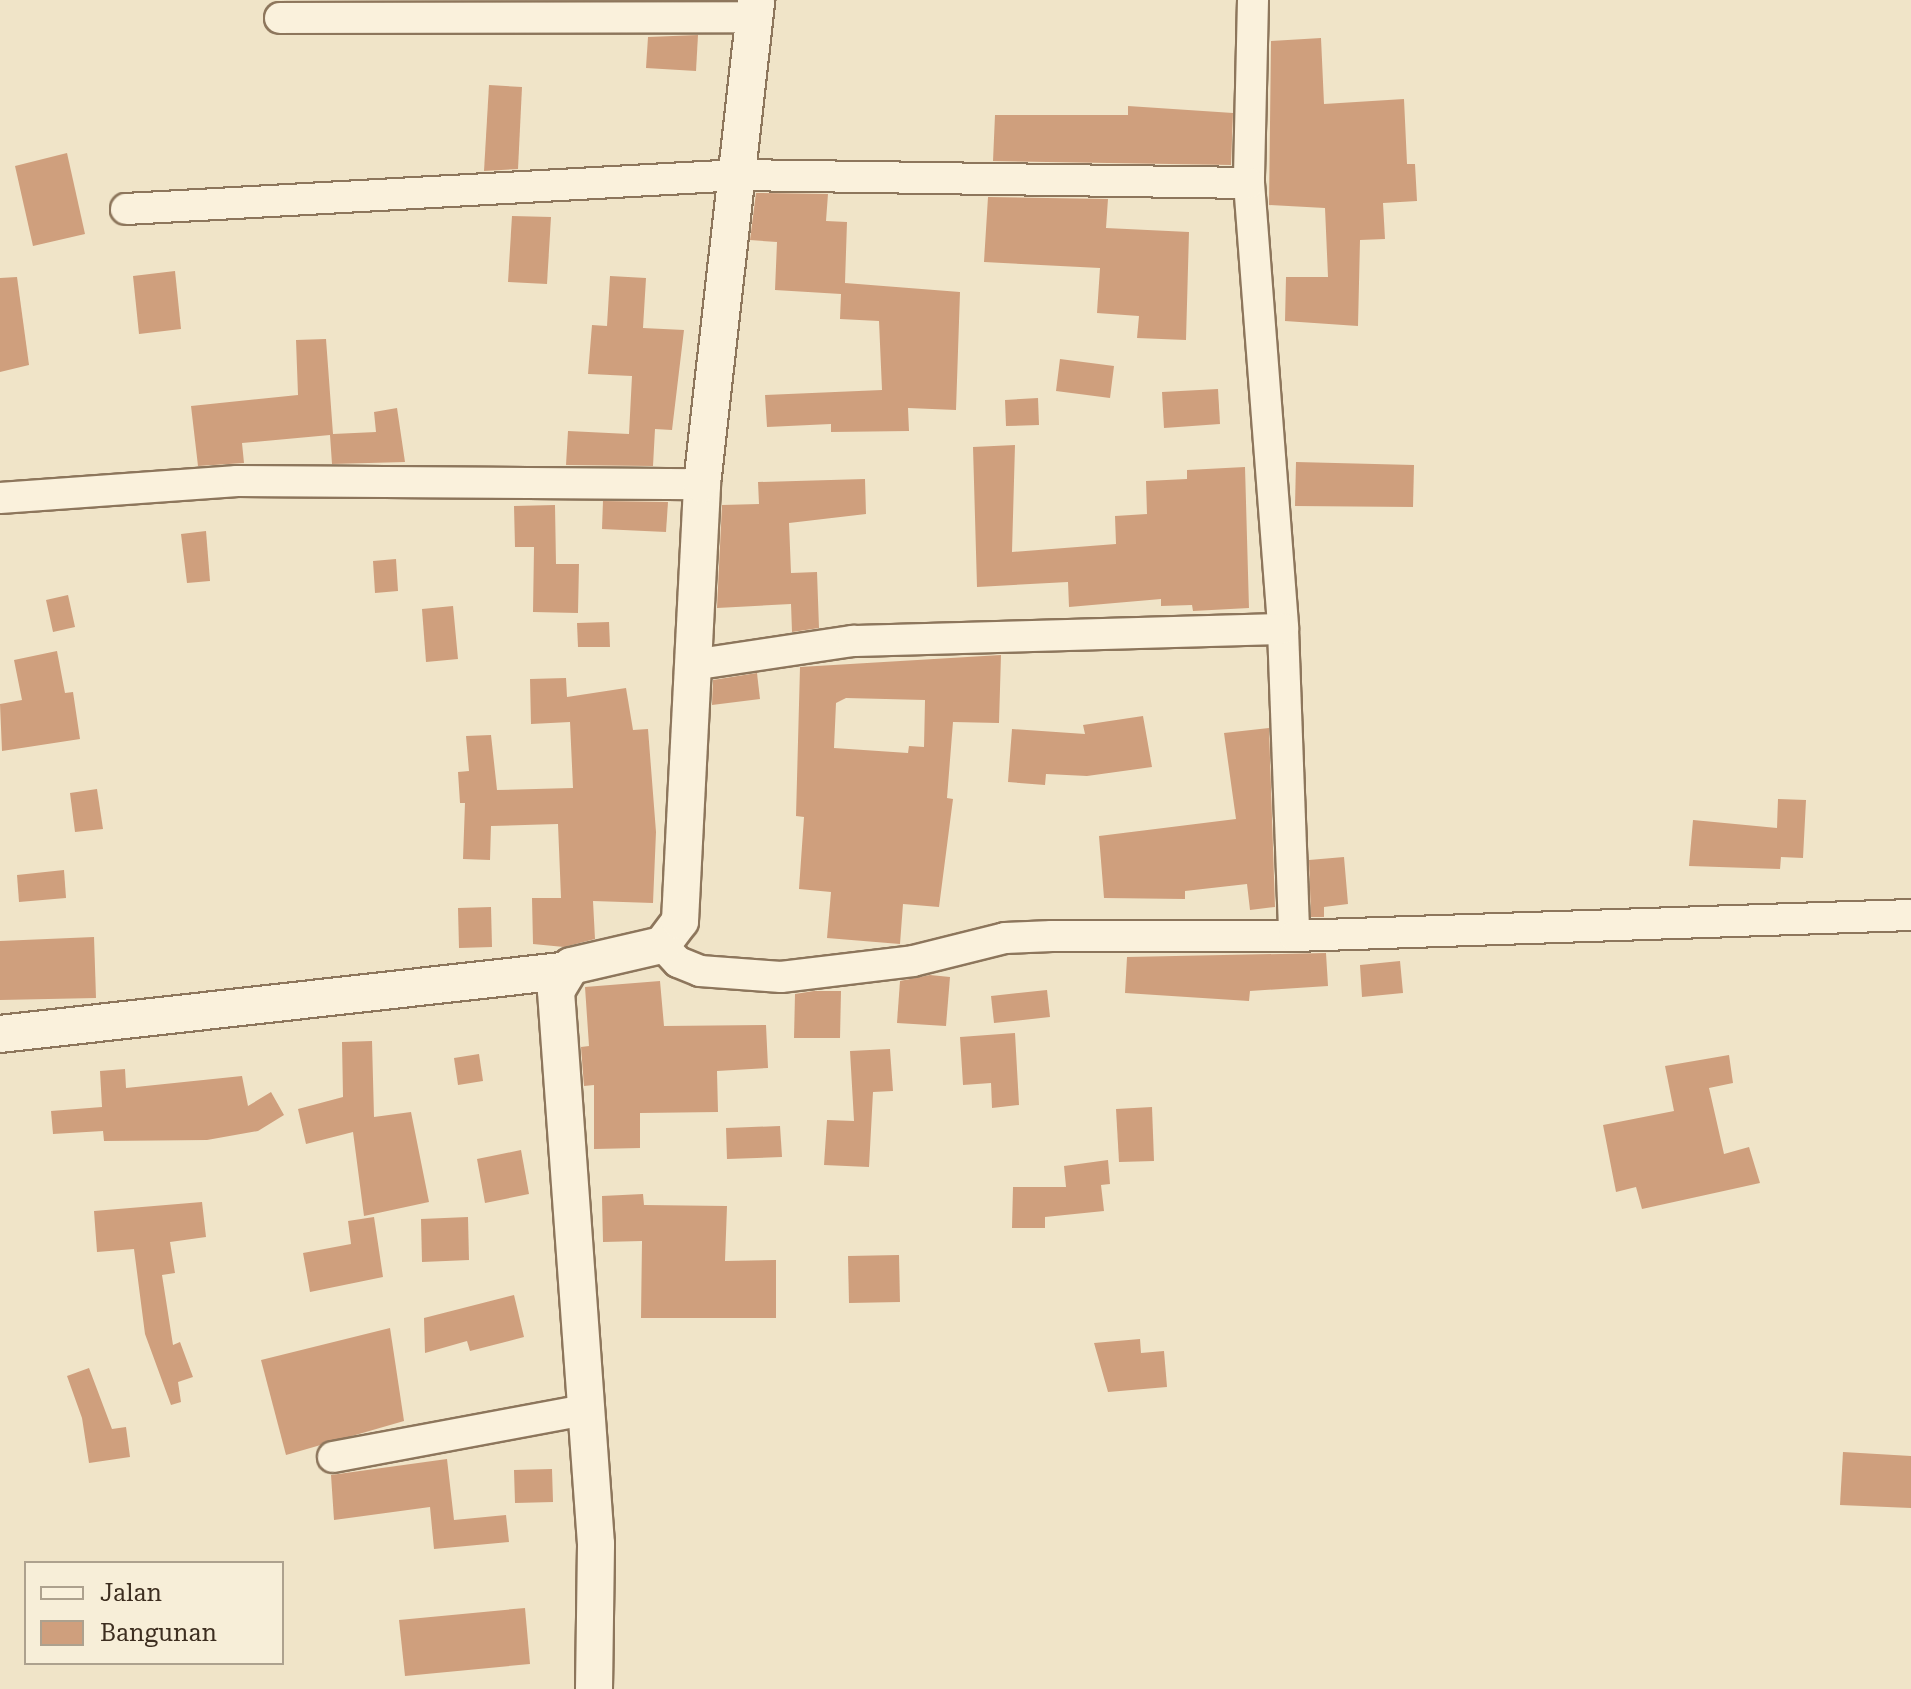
<!DOCTYPE html>
<style>
body{margin:0}
#map{position:relative;width:1911px;height:1689px;overflow:hidden;background:#f0e4c8;font-family:"Roboto Serif",serif}
div>[style]{position:absolute}
.building>*{inset:0;background:#cf9f7d}
.roads{filter:drop-shadow(2px 0 #8d765c) drop-shadow(-2px 0 #8d765c) drop-shadow(0 2px #8d765c) drop-shadow(0 -2px #8d765c)}
.minor>*{height:30px;margin:-15px;padding:0 15px;transform-origin:15px;border-radius:15px;background:#faf1dc}
.tertiary>*{height:36px;margin:-18px;padding:0 18px;transform-origin:18px;border-radius:18px;background:#faf1dc}
span{translate:-50% -50%;white-space:nowrap;text-align:center;line-height:1.15;-webkit-text-stroke:6px #f7eed8;paint-order:stroke}
.legend{position:absolute;left:24px;top:1561px;width:260px;height:104px;box-sizing:border-box;background:#f7eed8;border:2px solid #ada18e;margin:0;padding:10px 14px;list-style:none;font-size:24px;color:#3d2e20}
.legend li{display:flex;align-items:center;gap:16px;height:40px}
.legend b{width:40px;border:2px solid #ada18e}
</style>
<div id="map">
<div class="building">
<div style="clip-path:polygon(698px 35px,696px 71px,646px 68px,648px 37px)"></div>
<div style="clip-path:polygon(1321px 38px,1324px 104px,1404px 99px,1407px 164px,1415px 164px,1417px 201px,1383px 203px,1385px 239px,1360px 240px,1358px 326px,1285px 321px,1286px 277px,1328px 277px,1325px 208px,1269px 205px,1271px 41px)"></div>
<div style="clip-path:polygon(489px 85px,522px 87px,518px 169px,484px 171px)"></div>
<div style="clip-path:polygon(1128px 106px,1233px 113px,1231px 165px,993px 161px,995px 115px,1128px 115px)"></div>
<div style="clip-path:polygon(67px 153px,85px 234px,33px 246px,15px 166px)"></div>
<div style="clip-path:polygon(756px 193px,828px 194px,826px 221px,847px 222px,845px 283px,960px 292px,956px 410px,908px 408px,909px 431px,831px 432px,831px 424px,767px 427px,765px 395px,882px 390px,879px 321px,840px 319px,841px 294px,775px 290px,777px 242px,750px 240px)"></div>
<div style="clip-path:polygon(988px 197px,1108px 199px,1106px 228px,1189px 232px,1186px 340px,1137px 338px,1139px 316px,1097px 313px,1100px 268px,984px 262px)"></div>
<div style="clip-path:polygon(512px 216px,551px 217px,547px 284px,508px 282px)"></div>
<div style="clip-path:polygon(175px 271px,181px 329px,139px 334px,133px 276px)"></div>
<div style="clip-path:polygon(610px 276px,646px 278px,643px 328px,684px 330px,672px 430px,655px 429px,653px 466px,566px 465px,568px 431px,629px 434px,632px 376px,588px 374px,592px 325px,607px 326px)"></div>
<div style="clip-path:polygon(17px 277px,29px 365px,0 372px,0 278px)"></div>
<div style="clip-path:polygon(326px 339px,333px 434px,376px 432px,374px 412px,397px 408px,405px 462px,332px 464px,330px 435px,242px 443px,244px 463px,198px 466px,191px 406px,298px 395px,296px 340px)"></div>
<div style="clip-path:polygon(1060px 359px,1114px 366px,1110px 398px,1056px 391px)"></div>
<div style="clip-path:polygon(1218px 389px,1220px 424px,1164px 428px,1162px 392px)"></div>
<div style="clip-path:polygon(1038px 398px,1039px 425px,1006px 426px,1005px 400px)"></div>
<div style="clip-path:polygon(1015px 445px,1012px 552px,1116px 544px,1115px 516px,1147px 514px,1146px 481px,1187px 479px,1187px 470px,1245px 467px,1249px 608px,1193px 611px,1192px 605px,1161px 606px,1161px 599px,1069px 607px,1068px 582px,977px 587px,973px 447px)"></div>
<div style="clip-path:polygon(1296px 462px,1414px 465px,1413px 507px,1295px 506px)"></div>
<div style="clip-path:polygon(865px 479px,866px 514px,789px 523px,791px 573px,817px 572px,819px 628px,792px 632px,791px 604px,717px 608px,722px 505px,759px 504px,758px 482px)"></div>
<div style="clip-path:polygon(603px 501px,668px 502px,666px 532px,602px 529px)"></div>
<div style="clip-path:polygon(555px 505px,556px 564px,579px 564px,578px 613px,533px 612px,534px 547px,515px 547px,514px 506px)"></div>
<div style="clip-path:polygon(206px 531px,210px 581px,187px 583px,181px 534px)"></div>
<div style="clip-path:polygon(396px 559px,398px 591px,375px 593px,373px 561px)"></div>
<div style="clip-path:polygon(68px 595px,75px 627px,53px 632px,46px 600px)"></div>
<div style="clip-path:polygon(453px 606px,458px 659px,426px 662px,422px 609px)"></div>
<div style="clip-path:polygon(609px 622px,610px 647px,578px 647px,577px 623px)"></div>
<div style="clip-path:polygon(57px 651px,65px 693px,73px 692px,80px 739px,2px 751px,0 704px,22px 700px,14px 660px)"></div>
<div style="clip-path:polygon(evenodd,1001px 655px,999px 723px,953px 722px,947px 798px,953px 799px,939px 907px,903px 904px,900px 944px,827px 938px,831px 892px,799px 889px,804px 817px,796px 816px,800px 667px,1001px 655px,846px 698px,925px 700px,924px 747px,909px 746px,908px 753px,834px 748px,836px 703px,846px 698px)"></div>
<div style="clip-path:polygon(757px 673px,760px 699px,712px 705px,713px 680px)"></div>
<div style="clip-path:polygon(566px 678px,567px 697px,626px 688px,633px 730px,648px 729px,656px 832px,653px 903px,593px 901px,595px 939px,564px 947px,533px 944px,532px 898px,561px 898px,558px 824px,491px 826px,490px 860px,463px 859px,465px 803px,460px 803px,458px 772px,469px 771px,466px 736px,491px 735px,497px 790px,573px 788px,570px 722px,531px 724px,530px 679px)"></div>
<div style="clip-path:polygon(1143px 716px,1152px 767px,1087px 776px,1046px 774px,1045px 785px,1008px 782px,1012px 729px,1085px 734px,1083px 725px)"></div>
<div style="clip-path:polygon(1269px 728px,1275px 907px,1250px 910px,1247px 884px,1185px 891px,1185px 899px,1104px 898px,1099px 836px,1236px 819px,1224px 733px)"></div>
<div style="clip-path:polygon(97px 789px,103px 829px,75px 832px,70px 793px)"></div>
<div style="clip-path:polygon(1778px 799px,1806px 800px,1803px 858px,1781px 857px,1780px 869px,1689px 866px,1693px 820px,1777px 828px)"></div>
<div style="clip-path:polygon(1344px 857px,1348px 904px,1324px 907px,1324px 917px,1311px 917px,1309px 860px)"></div>
<div style="clip-path:polygon(64px 870px,66px 898px,19px 902px,17px 875px)"></div>
<div style="clip-path:polygon(491px 907px,492px 947px,459px 948px,458px 908px)"></div>
<div style="clip-path:polygon(94px 937px,96px 998px,0 1000px,0 941px)"></div>
<div style="clip-path:polygon(1326px 953px,1328px 986px,1250px 991px,1249px 1001px,1125px 993px,1127px 957px)"></div>
<div style="clip-path:polygon(1400px 961px,1403px 993px,1362px 997px,1360px 965px)"></div>
<div style="clip-path:polygon(930px 975px,950px 977px,946px 1026px,897px 1023px,900px 981px)"></div>
<div style="clip-path:polygon(660px 981px,664px 1026px,766px 1025px,768px 1068px,717px 1071px,718px 1112px,640px 1113px,640px 1148px,594px 1149px,594px 1085px,584px 1086px,581px 1047px,589px 1046px,585px 987px)"></div>
<div style="clip-path:polygon(1047px 990px,1050px 1017px,994px 1023px,991px 996px)"></div>
<div style="clip-path:polygon(814px 991px,841px 991px,840px 1038px,794px 1038px,795px 994px)"></div>
<div style="clip-path:polygon(1015px 1033px,1019px 1105px,992px 1108px,991px 1083px,963px 1085px,960px 1037px)"></div>
<div style="clip-path:polygon(372px 1041px,374px 1117px,411px 1112px,429px 1202px,364px 1216px,353px 1132px,306px 1144px,298px 1109px,343px 1097px,342px 1042px)"></div>
<div style="clip-path:polygon(890px 1049px,893px 1091px,873px 1092px,869px 1167px,824px 1165px,827px 1120px,854px 1121px,850px 1051px)"></div>
<div style="clip-path:polygon(479px 1054px,483px 1081px,458px 1085px,454px 1058px)"></div>
<div style="clip-path:polygon(1729px 1055px,1733px 1083px,1709px 1088px,1724px 1154px,1749px 1147px,1760px 1183px,1642px 1209px,1636px 1187px,1616px 1192px,1603px 1125px,1674px 1111px,1665px 1066px)"></div>
<div style="clip-path:polygon(125px 1069px,126px 1088px,242px 1076px,248px 1106px,271px 1092px,284px 1115px,258px 1131px,207px 1140px,104px 1141px,103px 1131px,53px 1134px,51px 1111px,102px 1107px,100px 1071px)"></div>
<div style="clip-path:polygon(1152px 1107px,1154px 1161px,1119px 1162px,1116px 1109px)"></div>
<div style="clip-path:polygon(780px 1126px,782px 1157px,727px 1159px,726px 1128px)"></div>
<div style="clip-path:polygon(521px 1150px,529px 1194px,485px 1203px,477px 1159px)"></div>
<div style="clip-path:polygon(1108px 1160px,1110px 1184px,1101px 1185px,1104px 1211px,1045px 1217px,1045px 1228px,1012px 1228px,1013px 1187px,1066px 1187px,1064px 1166px)"></div>
<div style="clip-path:polygon(643px 1194px,644px 1205px,727px 1206px,725px 1261px,776px 1260px,776px 1318px,641px 1318px,642px 1241px,603px 1242px,602px 1196px)"></div>
<div style="clip-path:polygon(202px 1202px,206px 1237px,170px 1242px,175px 1273px,162px 1275px,173px 1345px,180px 1342px,193px 1377px,178px 1382px,181px 1402px,171px 1405px,145px 1334px,134px 1249px,97px 1252px,94px 1211px)"></div>
<div style="clip-path:polygon(374px 1217px,383px 1277px,310px 1292px,303px 1253px,351px 1244px,348px 1221px)"></div>
<div style="clip-path:polygon(468px 1217px,469px 1260px,422px 1262px,421px 1219px)"></div>
<div style="clip-path:polygon(899px 1255px,900px 1302px,849px 1303px,848px 1256px)"></div>
<div style="clip-path:polygon(514px 1295px,524px 1337px,470px 1351px,467px 1341px,425px 1353px,424px 1318px)"></div>
<div style="clip-path:polygon(390px 1328px,404px 1421px,286px 1455px,261px 1360px)"></div>
<div style="clip-path:polygon(1140px 1339px,1141px 1353px,1164px 1351px,1167px 1387px,1108px 1392px,1094px 1343px)"></div>
<div style="clip-path:polygon(89px 1368px,112px 1429px,126px 1427px,130px 1457px,89px 1463px,82px 1418px,67px 1376px)"></div>
<div style="clip-path:polygon(1843px 1452px,1911px 1456px,1911px 1508px,1840px 1505px)"></div>
<div style="clip-path:polygon(447px 1459px,454px 1520px,506px 1515px,509px 1542px,434px 1549px,430px 1507px,334px 1520px,331px 1475px)"></div>
<div style="clip-path:polygon(552px 1469px,553px 1502px,515px 1503px,514px 1470px)"></div>
<div style="clip-path:polygon(525px 1608px,530px 1664px,405px 1676px,399px 1620px)"></div>
</div>
<div class="roads">
<div class="minor">
<div style="left:1253px;top:0;width:183px;rotate:91.3deg"></div>
<div style="left:1249px;top:183px;width:447px;rotate:85.6deg"></div>
<div style="left:1283px;top:629px;width:307px;rotate:87.9deg"></div>
<div style="left:280px;top:18px;width:475px;rotate:-0.1deg"></div>
<div style="left:126px;top:209px;width:614px;rotate:-3.17deg"></div>
<div style="left:739px;top:175px;width:510px;rotate:0.9deg"></div>
<div style="left:0;top:498px;width:238px;rotate:-4.1deg"></div>
<div style="left:237px;top:481px;width:465px;rotate:0.4deg"></div>
<div style="left:692px;top:665px;width:163px;rotate:-8.5deg"></div>
<div style="left:853px;top:641px;width:430px;rotate:-1.6deg"></div>
<div style="left:662px;top:945px;width:23px;rotate:47deg"></div>
<div style="left:678px;top:962px;width:24px;rotate:22deg"></div>
<div style="left:700px;top:971px;width:81px;rotate:4.2deg"></div>
<div style="left:781px;top:977px;width:133px;rotate:-6.9deg"></div>
<div style="left:913px;top:961px;width:95px;rotate:-14deg"></div>
<div style="left:1005px;top:938px;width:47px;rotate:-2.4deg"></div>
<div style="left:1052px;top:936px;width:242px"></div>
<div style="left:1294px;top:936px;width:617px;rotate:-1.95deg"></div>
<div style="left:333px;top:1457px;width:256px;rotate:-10.6deg"></div>
</div>
<div class="tertiary">
<div style="left:0;top:1034px;width:566px;rotate:-6.4deg"></div>
<div style="left:594px;top:1689px;width:145px;rotate:-89.2deg"></div>
<div style="left:596px;top:1544px;width:554px;rotate:-94.14deg"></div>
<div style="left:556px;top:991px;width:29px;rotate:-59deg"></div>
<div style="left:571px;top:966px;width:93px;rotate:-13deg"></div>
<div style="left:662px;top:945px;width:30px;rotate:-53deg"></div>
<div style="left:680px;top:921px;width:438px;rotate:-87.1deg"></div>
<div style="left:702px;top:484px;width:487px;rotate:-83.6deg"></div>
</div>
</div>
<ul class="legend">
<li><b style="height:10px;background:#faf1dc"></b>Jalan</li>
<li><b style="height:22px;background:#cf9f7d"></b>Bangunan</li>
</ul>
</div>
